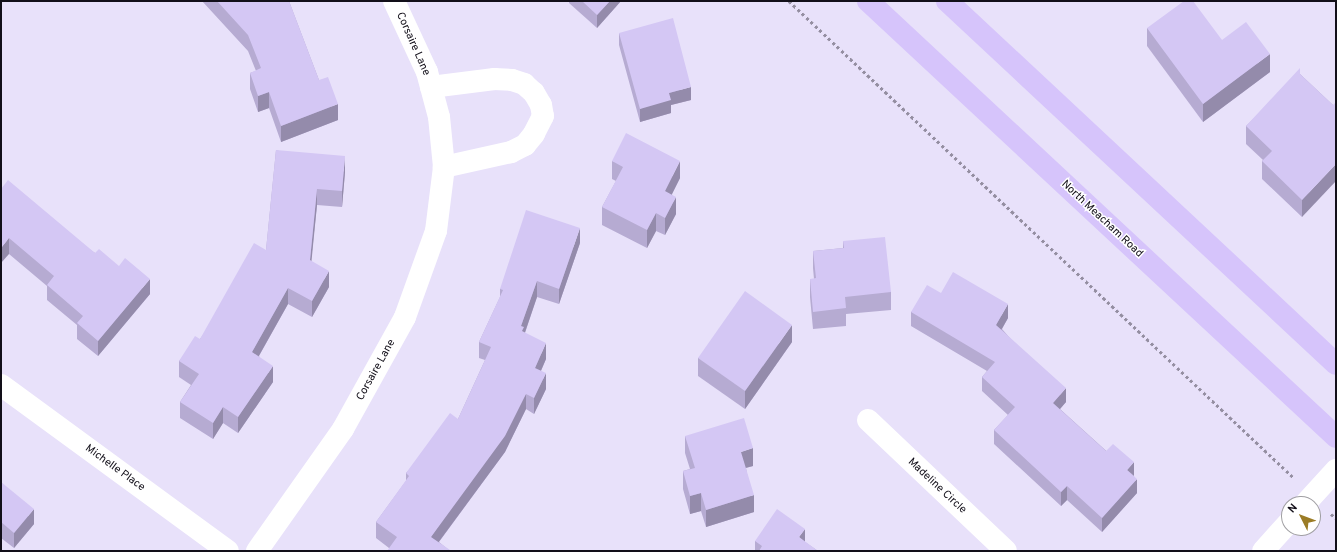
<!DOCTYPE html>
<style>
body{margin:0}
#map{position:relative;width:1337px;height:552px;overflow:hidden;background:#e8e1fa;font-family:Overpass,sans-serif}
div>[style]{position:absolute}
.path>*{height:2.5px;margin-top:-1.25px;transform-origin:0;background:repeating-linear-gradient(90deg,#948ea1 0 3px,transparent 0 6px)}
.minor>*{height:22px;margin:-11px;padding:0 11px;transform-origin:11px;border-radius:11px;background:#fff}
.major>*{height:22px;margin:-11px;padding:0 11px;transform-origin:11px;border-radius:11px;background:#d6c4fb}
.wall>*{inset:0;background:#b6abd2}
.shaded-wall>*{inset:0;background:#948bab}
.building>*{inset:0;background:#d4c7f4}
span{translate:-50% -50%;white-space:nowrap;text-align:center;line-height:1.15;-webkit-text-stroke:3px #fff;paint-order:stroke}
.street-label{font-size:11px;color:#120f19}
.frame{position:absolute;inset:0;border:2px solid #120f19;pointer-events:none}
.north{position:absolute;left:1281px;top:496px;width:40px;height:40px;box-sizing:border-box;background:#fff;border:1px solid #a09fa3;border-radius:50%;rotate:312deg;font-size:11px;font-weight:700;line-height:16px;text-align:center;color:#120f19}
.north::after{content:'';display:block;margin:auto;width:14px;height:18px;background:#9b7c26;clip-path:polygon(50% 0,100% 100%,50% 72%,0 100%)}
</style>
<div id="map">
<div class="path">
<div style="left:789px;top:1px;width:693px;rotate:43.36deg"></div>
<div style="left:1331px;top:514px;width:6px;rotate:39deg"></div>
</div>
<div class="minor">
<div style="left:431px;top:87px;width:64px;rotate:-7.2deg"></div>
<div style="left:494px;top:79px;width:18px;rotate:3deg"></div>
<div style="left:512px;top:80px;width:13px;rotate:18deg"></div>
<div style="left:524px;top:84px;width:13px;rotate:42deg"></div>
<div style="left:534px;top:93px;width:14px;rotate:60deg"></div>
<div style="left:541px;top:105px;width:11px;rotate:80deg"></div>
<div style="left:543px;top:116px;width:20px;rotate:117deg"></div>
<div style="left:534px;top:134px;width:14px;rotate:129deg"></div>
<div style="left:525px;top:145px;width:16px;rotate:153deg"></div>
<div style="left:511px;top:152px;width:69px;rotate:167.4deg"></div>
<div style="left:1px;top:385px;width:281px;rotate:36.2deg"></div>
<div style="left:868px;top:420px;width:190px;rotate:43.5deg"></div>
<div style="left:1305px;top:504px;width:46px;rotate:-47.6deg"></div>
<div style="left:257px;top:551px;width:149px;rotate:-54.8deg"></div>
<div style="left:343px;top:429px;width:128px;rotate:-61deg"></div>
<div style="left:405px;top:317px;width:91px;rotate:-70.2deg"></div>
<div style="left:436px;top:231px;width:64px;rotate:-82.9deg"></div>
<div style="left:444px;top:167px;width:50px;rotate:-95.7deg"></div>
<div style="left:439px;top:117px;width:47px;rotate:-104.9deg"></div>
<div style="left:427px;top:72px;width:78px;rotate:-114.9deg"></div>
<div style="left:1263px;top:551px;width:39px;rotate:-48deg"></div>
</div>
<div class="major">
<div style="left:868px;top:1px;width:640px;rotate:42.97deg"></div>
<div style="left:947px;top:1px;width:532px;rotate:43.02deg"></div>
</div>
<div class="wall">
<div style="clip-path:polygon(202px 1px,289px 1px,319px 80px,338px 120px,281px 142px,269px 108px,258px 112px,250px 89px,250px 73px,256px 71px,248px 51px)"></div>
<div style="clip-path:polygon(569px 1px,621px 1px,597px 28px,569px 3px)"></div>
<div style="clip-path:polygon(1147px 28px,1222px 40px,1270px 72px,1203px 122px,1147px 46px)"></div>
<div style="clip-path:polygon(619px 33px,691px 100px,671px 105px,671px 113px,640px 122px,619px 45px)"></div>
<div style="clip-path:polygon(1300px 74px,1333px 105px,1302px 217px,1262px 179px,1262px 161px,1263px 160px,1246px 144px,1246px 126px)"></div>
<div style="clip-path:polygon(276px 150px,345px 172px,342px 207px,317px 205px,311px 261px,329px 287px,312px 317px,288px 304px,259px 356px,273px 382px,238px 433px,223px 423px,213px 439px,180px 418px,180px 402px,191px 385px,179px 377px,179px 361px,200px 339px,266px 250px)"></div>
<div style="clip-path:polygon(612px 161px,680px 178px,672px 194px,676px 214px,665px 235px,656px 231px,647px 248px,602px 225px,602px 207px,616px 181px,612px 179px)"></div>
<div style="clip-path:polygon(1px 189px,95px 253px,150px 294px,98px 356px,77px 339px,77px 325px,47px 300px,47px 286px,9px 254px)"></div>
<div style="clip-path:polygon(843px 241px,891px 292px,891px 310px,846px 314px,846px 326px,813px 329px,810px 297px,810px 279px,814px 279px,813px 268px,813px 251px,843px 248px)"></div>
<div style="clip-path:polygon(580px 243px,559px 304px,537px 297px,525px 333px,546px 359px,541px 371px,546px 389px,534px 414px,526px 409px,505px 452px,439px 542px,450px 551px,389px 548px,376px 538px,376px 522px,406px 481px,406px 473px,458px 419px,485px 360px,479px 358px,479px 342px,500px 297px,500px 289px)"></div>
<div style="clip-path:polygon(941px 293px,1008px 318px,1002px 329px,1066px 402px,1060px 409px,1134px 476px,1137px 493px,1102px 532px,1067px 500px,1061px 506px,994px 444px,994px 430px,1008px 415px,982px 391px,982px 377px,987px 371px,911px 326px,911px 312px)"></div>
<div style="clip-path:polygon(792px 342px,745px 409px,698px 376px,698px 358px)"></div>
<div style="clip-path:polygon(685px 436px,753px 466px,746px 468px,754px 512px,706px 527px,701px 511px,690px 514px,683px 489px,683px 471px,690px 469px,685px 453px)"></div>
<div style="clip-path:polygon(1px 482px,34px 524px,14px 548px,1px 538px)"></div>
<div style="clip-path:polygon(755px 541px,805px 542px,818px 551px,755px 551px)"></div>
</div>
<div class="shaded-wall">
<div style="clip-path:polygon(610px 1px,621px 1px,597px 28px,597px 15px)"></div>
<div style="clip-path:polygon(1270px 54px,1270px 72px,1203px 122px,1203px 104px)"></div>
<div style="clip-path:polygon(691px 87px,691px 100px,671px 105px,671px 113px,640px 122px,640px 109px,669px 93px)"></div>
<div style="clip-path:polygon(269px 92px,269px 108px,258px 112px,258px 96px)"></div>
<div style="clip-path:polygon(338px 104px,338px 120px,281px 142px,281px 126px)"></div>
<div style="clip-path:polygon(345px 156px,345px 172px,342px 207px,342px 191px)"></div>
<div style="clip-path:polygon(680px 161px,680px 178px,665px 208px,665px 191px)"></div>
<div style="clip-path:polygon(1336px 164px,1336px 181px,1302px 217px,1302px 200px)"></div>
<div style="clip-path:polygon(317px 189px,317px 205px,310px 276px,310px 260px)"></div>
<div style="clip-path:polygon(676px 197px,676px 214px,665px 235px,665px 218px)"></div>
<div style="clip-path:polygon(656px 213px,656px 231px,647px 248px,647px 230px)"></div>
<div style="clip-path:polygon(580px 228px,580px 243px,559px 304px,559px 289px)"></div>
<div style="clip-path:polygon(9px 238px,9px 254px,1px 263px,1px 248px)"></div>
<div style="clip-path:polygon(329px 271px,329px 287px,312px 317px,312px 301px)"></div>
<div style="clip-path:polygon(150px 279px,150px 294px,98px 356px,98px 341px)"></div>
<div style="clip-path:polygon(537px 281px,537px 297px,524px 335px,522px 347px,521px 326px)"></div>
<div style="clip-path:polygon(288px 288px,288px 304px,252px 368px,252px 352px)"></div>
<div style="clip-path:polygon(1008px 304px,1008px 318px,996px 339px,996px 325px)"></div>
<div style="clip-path:polygon(792px 325px,792px 342px,745px 409px,745px 391px)"></div>
<div style="clip-path:polygon(546px 343px,546px 359px,535px 384px,535px 368px)"></div>
<div style="clip-path:polygon(273px 366px,273px 382px,238px 433px,238px 417px)"></div>
<div style="clip-path:polygon(546px 373px,546px 389px,534px 414px,534px 398px)"></div>
<div style="clip-path:polygon(1066px 388px,1066px 402px,1053px 417px,1053px 403px)"></div>
<div style="clip-path:polygon(526px 394px,526px 409px,505px 452px,432px 551px,431px 537px)"></div>
<div style="clip-path:polygon(223px 407px,223px 423px,213px 439px,213px 423px)"></div>
<div style="clip-path:polygon(753px 448px,753px 466px,741px 469px,741px 452px)"></div>
<div style="clip-path:polygon(1134px 462px,1134px 476px,1127px 470px)"></div>
<div style="clip-path:polygon(1137px 479px,1137px 493px,1102px 532px,1102px 518px)"></div>
<div style="clip-path:polygon(1067px 486px,1067px 500px,1061px 506px,1061px 492px)"></div>
<div style="clip-path:polygon(701px 493px,701px 511px,690px 514px,690px 496px)"></div>
<div style="clip-path:polygon(754px 495px,754px 512px,706px 527px,706px 510px)"></div>
<div style="clip-path:polygon(34px 509px,34px 524px,14px 548px,14px 533px)"></div>
<div style="clip-path:polygon(805px 529px,805px 544px,799px 537px)"></div>
</div>
<div class="building">
<div style="clip-path:polygon(217px 1px,289px 1px,319px 80px,328px 77px,338px 104px,281px 126px,269px 92px,258px 96px,250px 73px,261px 68px,248px 35px)"></div>
<div style="clip-path:polygon(582px 1px,610px 1px,597px 15px)"></div>
<div style="clip-path:polygon(1184px 1px,1193px 1px,1222px 40px,1246px 22px,1270px 54px,1203px 104px,1147px 28px)"></div>
<div style="clip-path:polygon(673px 18px,691px 87px,669px 93px,671px 100px,640px 109px,619px 33px)"></div>
<div style="clip-path:polygon(1300px 68px,1300px 74px,1333px 105px,1335px 103px,1336px 105px,1336px 164px,1302px 200px,1262px 161px,1272px 151px,1246px 126px)"></div>
<div style="clip-path:polygon(626px 133px,680px 161px,665px 191px,676px 197px,665px 218px,656px 213px,647px 230px,602px 207px,623px 167px,612px 161px)"></div>
<div style="clip-path:polygon(276px 150px,345px 156px,342px 191px,317px 189px,310px 260px,329px 271px,312px 301px,288px 288px,252px 352px,273px 366px,238px 417px,223px 407px,213px 423px,180px 402px,199px 374px,179px 361px,195px 336px,200px 339px,254px 243px,266px 250px)"></div>
<div style="clip-path:polygon(8px 180px,95px 253px,99px 249px,119px 266px,125px 258px,150px 279px,98px 341px,77px 323px,83px 316px,47px 285px,54px 276px,9px 238px,1px 248px,1px 189px)"></div>
<div style="clip-path:polygon(526px 210px,580px 228px,559px 289px,537px 281px,521px 326px,524px 327px,522px 331px,546px 343px,535px 368px,546px 373px,534px 398px,526px 394px,505px 436px,431px 537px,450px 550px,450px 551px,387px 551px,397px 537px,376px 522px,409px 476px,406px 473px,450px 413px,458px 419px,491px 347px,479px 342px,503px 290px,500px 289px)"></div>
<div style="clip-path:polygon(885px 237px,891px 292px,845px 297px,846px 308px,813px 312px,810px 279px,816px 278px,813px 251px,844px 248px,843px 241px)"></div>
<div style="clip-path:polygon(953px 272px,1008px 304px,996px 325px,1066px 388px,1053px 403px,1106px 451px,1113px 444px,1134px 462px,1127px 470px,1137px 479px,1102px 518px,1067px 486px,1061px 492px,994px 430px,1015px 407px,982px 377px,995px 362px,911px 312px,927px 285px,941px 293px)"></div>
<div style="clip-path:polygon(745px 291px,792px 325px,745px 391px,698px 358px)"></div>
<div style="clip-path:polygon(744px 418px,753px 448px,741px 452px,754px 495px,706px 510px,701px 493px,690px 496px,683px 471px,695px 468px,685px 436px)"></div>
<div style="clip-path:polygon(1px 482px,34px 509px,14px 533px,1px 522px)"></div>
<div style="clip-path:polygon(777px 509px,805px 529px,799px 537px,818px 551px,759px 551px,762px 546px,755px 541px)"></div>
</div>
<div class="street-label">
<span style="left:413px;top:44px;rotate:66deg">Corsaire Lane</span>
<span style="left:1102px;top:219px;rotate:43deg">North Meacham Road</span>
<span style="left:376px;top:370px;rotate:-61deg">Corsaire Lane</span>
<span style="left:115px;top:468px;rotate:36deg">Michelle Place</span>
<span style="left:937px;top:486px;rotate:43deg">Madeline Circle</span>
</div>
<div class="frame"></div>
<div class="north">N</div>
</div>
